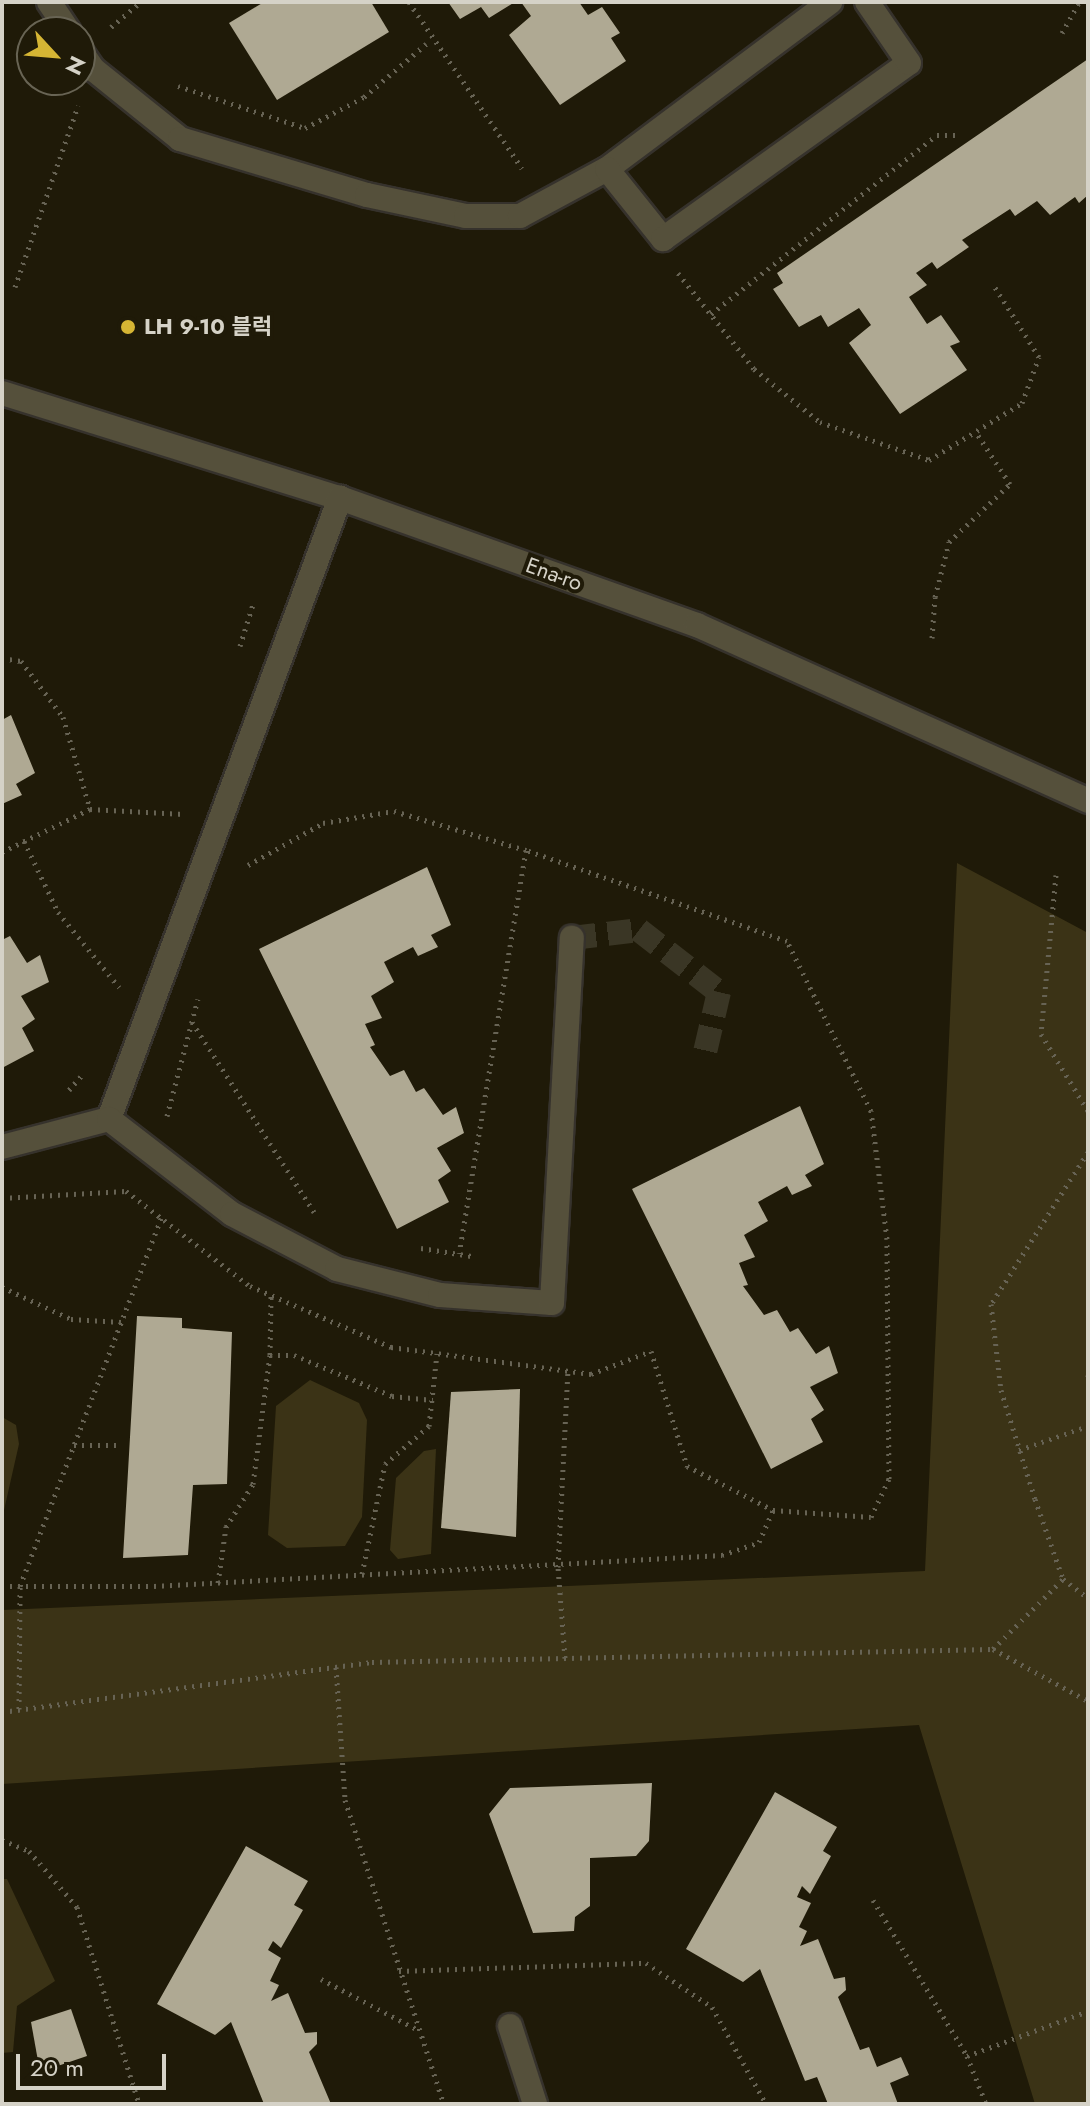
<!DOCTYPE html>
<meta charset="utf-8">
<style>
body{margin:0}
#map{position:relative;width:1090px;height:2106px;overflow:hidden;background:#1f1a08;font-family:Jost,"Noto Sans KR",sans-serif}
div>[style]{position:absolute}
.green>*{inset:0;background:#3b3316}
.building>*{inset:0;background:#afa993}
.minor-tunnel>*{height:24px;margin-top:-12px;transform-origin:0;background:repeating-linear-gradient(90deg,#3a3625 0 24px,transparent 0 36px)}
.path>*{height:5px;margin-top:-2.5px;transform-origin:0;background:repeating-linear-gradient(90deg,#676354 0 2px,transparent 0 8px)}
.roads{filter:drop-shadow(2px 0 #36322c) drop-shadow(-2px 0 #36322c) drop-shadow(0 2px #36322c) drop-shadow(0 -2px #36322c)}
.minor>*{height:24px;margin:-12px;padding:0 12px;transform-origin:12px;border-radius:12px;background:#55503b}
.dots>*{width:22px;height:22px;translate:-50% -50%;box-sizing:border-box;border:4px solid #1f1a08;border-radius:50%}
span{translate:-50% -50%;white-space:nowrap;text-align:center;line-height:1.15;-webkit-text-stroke:8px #1f1a08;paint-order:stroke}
.poi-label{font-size:22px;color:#d5d2c7;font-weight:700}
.left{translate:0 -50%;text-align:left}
.street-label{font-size:22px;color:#d5d2c7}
.frame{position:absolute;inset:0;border:4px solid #d5d2c7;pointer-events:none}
.north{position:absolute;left:16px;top:16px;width:80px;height:80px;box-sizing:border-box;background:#1f1a08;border:2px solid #686454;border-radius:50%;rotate:116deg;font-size:22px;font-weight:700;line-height:32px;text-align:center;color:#d5d2c7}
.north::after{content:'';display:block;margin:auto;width:28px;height:36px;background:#d5b534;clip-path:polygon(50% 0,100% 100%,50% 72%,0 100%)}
.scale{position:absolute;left:16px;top:2054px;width:150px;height:36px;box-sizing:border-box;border:4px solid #d5d2c7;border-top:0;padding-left:10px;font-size:24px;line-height:28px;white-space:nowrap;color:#d5d2c7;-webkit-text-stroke:6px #1f1a08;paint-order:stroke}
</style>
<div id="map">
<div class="green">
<div style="clip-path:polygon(957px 863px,1088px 933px,1088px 2104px,1035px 2104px,919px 1725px,2px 1784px,2px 1610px,925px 1571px)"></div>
<div style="clip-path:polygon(310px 1380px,359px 1403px,367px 1420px,362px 1517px,345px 1546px,287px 1548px,268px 1535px,276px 1406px)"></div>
<div style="clip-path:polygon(2px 1417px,16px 1425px,19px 1444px,2px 1519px)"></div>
<div style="clip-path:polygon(436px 1449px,431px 1554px,398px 1559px,390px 1550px,396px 1478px,424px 1451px)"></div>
<div style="clip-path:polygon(2px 1879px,7px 1879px,55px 1981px,17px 2006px,13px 2052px,2px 2053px)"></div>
</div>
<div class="building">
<div style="clip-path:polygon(264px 2px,371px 2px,389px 32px,277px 100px,229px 23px)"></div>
<div style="clip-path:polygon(448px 2px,515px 2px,489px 18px,481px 7px,460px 19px)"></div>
<div style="clip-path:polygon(521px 2px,579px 2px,588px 15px,602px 7px,620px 33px,611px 38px,626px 61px,560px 105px,509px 35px,531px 16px)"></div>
<div style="clip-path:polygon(1088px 59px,1088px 195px,1079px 203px,1075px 197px,1050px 215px,1037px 201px,1015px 216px,1010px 209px,962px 240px,969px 247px,937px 269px,932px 262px,916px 273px,927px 285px,909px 297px,927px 324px,941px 315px,960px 342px,950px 346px,967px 370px,900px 414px,849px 343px,871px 325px,859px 308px,828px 327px,821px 315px,799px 327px,773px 289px,783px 283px,777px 273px)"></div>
<div style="clip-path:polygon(11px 715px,35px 773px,16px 784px,22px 795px,2px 804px,2px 720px)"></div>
<div style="clip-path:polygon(427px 867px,451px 925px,431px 935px,438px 947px,418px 956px,413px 947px,384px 962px,394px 982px,371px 996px,382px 1018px,365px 1024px,375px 1045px,370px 1047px,390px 1076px,404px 1070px,416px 1092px,424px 1088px,443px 1115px,456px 1107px,464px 1133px,437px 1148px,451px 1171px,438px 1180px,449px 1202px,397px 1229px,259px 949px)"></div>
<div style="clip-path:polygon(10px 936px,27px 963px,40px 955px,49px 982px,21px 996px,35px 1019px,22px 1028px,34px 1051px,2px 1068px,2px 940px)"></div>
<div style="clip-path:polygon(800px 1106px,824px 1164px,805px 1175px,812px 1186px,792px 1195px,787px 1186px,758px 1202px,768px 1221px,744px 1235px,755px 1257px,739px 1263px,748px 1285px,743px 1286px,764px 1315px,777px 1310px,790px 1332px,798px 1328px,816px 1354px,829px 1346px,838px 1373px,810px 1387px,824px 1410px,811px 1419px,823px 1442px,771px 1469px,632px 1189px)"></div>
<div style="clip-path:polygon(137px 1316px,182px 1318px,182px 1328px,232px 1332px,227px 1484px,193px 1485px,188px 1555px,123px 1558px)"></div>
<div style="clip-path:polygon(520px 1389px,516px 1537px,441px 1528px,451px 1392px)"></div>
<div style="clip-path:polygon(652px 1783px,649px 1841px,636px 1856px,590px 1858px,590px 1906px,575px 1917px,574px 1931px,533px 1933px,489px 1814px,510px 1788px)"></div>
<div style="clip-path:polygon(775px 1792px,837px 1827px,823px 1851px,831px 1856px,810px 1894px,802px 1886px,797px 1897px,811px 1903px,799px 1927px,807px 1931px,800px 1946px,818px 1939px,834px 1979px,845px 1977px,846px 1990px,838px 1997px,860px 2050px,869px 2047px,877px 2067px,901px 2057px,909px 2075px,890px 2083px,898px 2104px,828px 2104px,817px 2077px,805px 2081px,760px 1969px,743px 1982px,686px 1949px)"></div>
<div style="clip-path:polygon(246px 1846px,308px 1881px,294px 1905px,303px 1910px,281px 1948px,273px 1941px,268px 1950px,281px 1958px,270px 1981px,279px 1985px,271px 2001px,288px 1993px,305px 2033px,317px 2032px,317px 2044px,309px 2052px,331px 2104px,264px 2104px,231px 2022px,215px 2035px,157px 2004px)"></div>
<div style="clip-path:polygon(71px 2009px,87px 2056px,40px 2072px,31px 2022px)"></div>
</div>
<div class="minor-tunnel">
<div style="left:572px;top:938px;width:67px;rotate:-6.8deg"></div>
<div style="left:639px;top:930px;width:101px;rotate:37.8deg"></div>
<div style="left:719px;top:992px;width:71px;rotate:103.1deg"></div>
</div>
<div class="path">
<div style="left:409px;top:2px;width:201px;rotate:55.8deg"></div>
<div style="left:111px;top:27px;width:39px;rotate:-40deg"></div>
<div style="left:1062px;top:33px;width:35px;rotate:-61deg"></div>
<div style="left:178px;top:86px;width:134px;rotate:18.3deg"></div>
<div style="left:305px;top:128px;width:67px;rotate:-27.7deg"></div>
<div style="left:364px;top:97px;width:82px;rotate:-40.5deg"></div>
<div style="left:678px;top:273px;width:122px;rotate:51.6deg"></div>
<div style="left:754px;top:369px;width:85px;rotate:38.8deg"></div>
<div style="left:820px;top:422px;width:115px;rotate:19.2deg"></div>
<div style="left:929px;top:460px;width:109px;rotate:-31.5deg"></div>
<div style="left:1022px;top:403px;width:49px;rotate:-69.7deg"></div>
<div style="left:1039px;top:357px;width:86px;rotate:-122.2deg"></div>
<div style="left:15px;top:287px;width:192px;rotate:-70.8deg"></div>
<div style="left:711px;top:314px;width:288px;rotate:-38.4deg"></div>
<div style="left:937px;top:135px;width:22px"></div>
<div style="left:932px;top:638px;width:41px;rotate:-85.8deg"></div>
<div style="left:935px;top:597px;width:57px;rotate:-75.7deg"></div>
<div style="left:949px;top:542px;width:84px;rotate:-43.6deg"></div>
<div style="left:1010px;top:484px;width:62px;rotate:-123.2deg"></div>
<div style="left:240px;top:646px;width:47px;rotate:-72.7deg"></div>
<div style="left:2px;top:658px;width:19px;rotate:9deg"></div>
<div style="left:21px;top:661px;width:70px;rotate:53.1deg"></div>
<div style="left:63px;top:717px;width:96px;rotate:73.6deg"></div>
<div style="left:24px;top:841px;width:79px;rotate:64.4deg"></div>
<div style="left:58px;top:912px;width:97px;rotate:50.9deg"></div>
<div style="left:2px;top:852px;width:98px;rotate:-26deg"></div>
<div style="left:90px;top:809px;width:94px;rotate:3deg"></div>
<div style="left:248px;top:865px;width:86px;rotate:-29.2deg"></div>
<div style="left:323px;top:823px;width:72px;rotate:-9.6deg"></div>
<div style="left:394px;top:811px;width:138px;rotate:16.5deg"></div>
<div style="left:526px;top:850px;width:409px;rotate:99.4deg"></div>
<div style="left:1056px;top:875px;width:160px;rotate:95.4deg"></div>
<div style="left:1041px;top:1034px;width:90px;rotate:58.6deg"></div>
<div style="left:192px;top:1022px;width:226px;rotate:57.3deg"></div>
<div style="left:69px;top:1090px;width:23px;rotate:-49deg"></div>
<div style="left:167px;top:1116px;width:121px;rotate:-75.2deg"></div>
<div style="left:1088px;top:1152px;width:180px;rotate:122.5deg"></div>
<div style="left:991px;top:1304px;width:87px;rotate:83.4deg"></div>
<div style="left:1001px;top:1390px;width:114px;rotate:72.7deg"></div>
<div style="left:1035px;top:1499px;width:85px;rotate:70.7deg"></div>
<div style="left:1063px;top:1579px;width:31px;rotate:37deg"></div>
<div style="left:2px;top:1198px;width:124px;rotate:-3.2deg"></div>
<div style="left:126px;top:1191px;width:156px;rotate:37.5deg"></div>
<div style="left:250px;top:1286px;width:154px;rotate:23.4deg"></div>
<div style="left:391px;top:1347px;width:202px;rotate:7.7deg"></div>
<div style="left:591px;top:1374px;width:64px;rotate:-21deg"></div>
<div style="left:651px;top:1351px;width:121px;rotate:72.6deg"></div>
<div style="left:687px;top:1466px;width:97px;rotate:27.1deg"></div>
<div style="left:773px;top:1510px;width:98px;rotate:4.1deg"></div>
<div style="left:871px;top:1517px;width:42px;rotate:-64.7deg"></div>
<div style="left:889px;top:1479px;width:240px;rotate:-90.5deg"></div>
<div style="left:887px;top:1239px;width:129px;rotate:-97.1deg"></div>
<div style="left:871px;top:1111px;width:190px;rotate:-116.3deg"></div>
<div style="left:787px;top:941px;width:276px;rotate:-160.8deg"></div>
<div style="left:421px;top:1248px;width:51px;rotate:9.1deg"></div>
<div style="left:2px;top:1287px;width:76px;rotate:24.9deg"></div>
<div style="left:71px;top:1319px;width:50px;rotate:3.4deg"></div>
<div style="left:270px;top:1355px;width:24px"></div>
<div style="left:294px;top:1355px;width:106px;rotate:22.7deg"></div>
<div style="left:392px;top:1396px;width:41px;rotate:5.6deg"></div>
<div style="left:1088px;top:1375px;width:5px;rotate:90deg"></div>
<div style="left:74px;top:1445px;width:42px"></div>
<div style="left:1019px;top:1450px;width:73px;rotate:-19.2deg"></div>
<div style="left:362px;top:1574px;width:112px;rotate:-78.2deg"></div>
<div style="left:385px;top:1464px;width:58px;rotate:-40.8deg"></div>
<div style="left:429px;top:1426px;width:73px;rotate:-83.7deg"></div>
<div style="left:218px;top:1583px;width:57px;rotate:-81.9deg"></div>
<div style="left:226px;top:1527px;width:51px;rotate:-57.9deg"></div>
<div style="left:253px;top:1484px;width:130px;rotate:-82.5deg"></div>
<div style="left:270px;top:1355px;width:60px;rotate:-89deg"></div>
<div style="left:2px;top:1586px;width:152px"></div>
<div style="left:154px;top:1586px;width:569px;rotate:-3.12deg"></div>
<div style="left:722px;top:1555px;width:39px;rotate:-19deg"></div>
<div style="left:759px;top:1542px;width:35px;rotate:-66deg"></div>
<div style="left:993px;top:1649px;width:99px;rotate:-45deg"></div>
<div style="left:565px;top:1658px;width:91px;rotate:-94.4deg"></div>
<div style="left:558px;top:1567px;width:196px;rotate:-87.1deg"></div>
<div style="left:336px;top:1667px;width:133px;rotate:86.1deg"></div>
<div style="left:345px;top:1800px;width:320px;rotate:72deg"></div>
<div style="left:19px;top:1709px;width:123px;rotate:-89.5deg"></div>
<div style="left:20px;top:1586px;width:394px;rotate:-69deg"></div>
<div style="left:2px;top:1712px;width:373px;rotate:-7.7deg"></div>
<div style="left:372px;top:1662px;width:621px;rotate:-1.2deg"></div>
<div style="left:993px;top:1649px;width:108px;rotate:28.7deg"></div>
<div style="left:2px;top:1840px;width:29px;rotate:22deg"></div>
<div style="left:29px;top:1851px;width:74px;rotate:49.4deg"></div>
<div style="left:77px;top:1907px;width:207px;rotate:72.5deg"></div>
<div style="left:873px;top:1900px;width:182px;rotate:58.9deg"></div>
<div style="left:967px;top:2056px;width:52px;rotate:68.4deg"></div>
<div style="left:399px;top:1971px;width:247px;rotate:-1.9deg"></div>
<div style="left:646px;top:1963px;width:79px;rotate:33.7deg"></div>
<div style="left:712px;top:2007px;width:111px;rotate:60.9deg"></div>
<div style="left:321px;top:1979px;width:110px;rotate:27.7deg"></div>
<div style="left:967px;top:2056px;width:129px;rotate:-20.4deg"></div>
</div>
<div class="roads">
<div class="minor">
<div style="left:49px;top:2px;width:36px;rotate:56deg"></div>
<div style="left:80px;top:50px;width:23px;rotate:56deg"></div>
<div style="left:93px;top:69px;width:112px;rotate:38.8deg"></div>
<div style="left:180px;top:139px;width:195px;rotate:16.7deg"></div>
<div style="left:367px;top:195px;width:101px;rotate:12deg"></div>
<div style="left:466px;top:216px;width:54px"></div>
<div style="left:520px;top:216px;width:99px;rotate:-28.4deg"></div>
<div style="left:607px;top:169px;width:279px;rotate:-36.8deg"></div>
<div style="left:607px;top:169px;width:90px;rotate:51.3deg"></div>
<div style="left:663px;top:239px;width:302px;rotate:-35.6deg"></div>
<div style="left:909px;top:63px;width:74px;rotate:-124.5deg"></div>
<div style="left:2px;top:393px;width:354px;rotate:17.3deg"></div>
<div style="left:340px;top:498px;width:379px;rotate:19.6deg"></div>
<div style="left:697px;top:625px;width:429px;rotate:24.2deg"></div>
<div style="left:109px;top:1119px;width:663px;rotate:-69.6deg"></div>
<div style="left:2px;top:1147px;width:111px;rotate:-14.7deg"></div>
<div style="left:109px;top:1119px;width:155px;rotate:37.7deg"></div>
<div style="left:232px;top:1214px;width:119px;rotate:27.6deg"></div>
<div style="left:337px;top:1269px;width:106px;rotate:14.2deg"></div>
<div style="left:440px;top:1295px;width:112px;rotate:4.1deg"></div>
<div style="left:552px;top:1303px;width:366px;rotate:-86.9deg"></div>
<div style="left:510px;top:2026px;width:82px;rotate:72.2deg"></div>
</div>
</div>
<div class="dots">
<div style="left:128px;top:327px;background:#d5b534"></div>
</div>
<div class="poi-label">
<span class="left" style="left:144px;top:327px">LH 9-10 블럭</span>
</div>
<div class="street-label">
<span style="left:554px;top:574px;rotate:20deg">Ena-ro</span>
</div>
<div class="frame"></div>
<div class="north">N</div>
<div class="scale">20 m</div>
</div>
